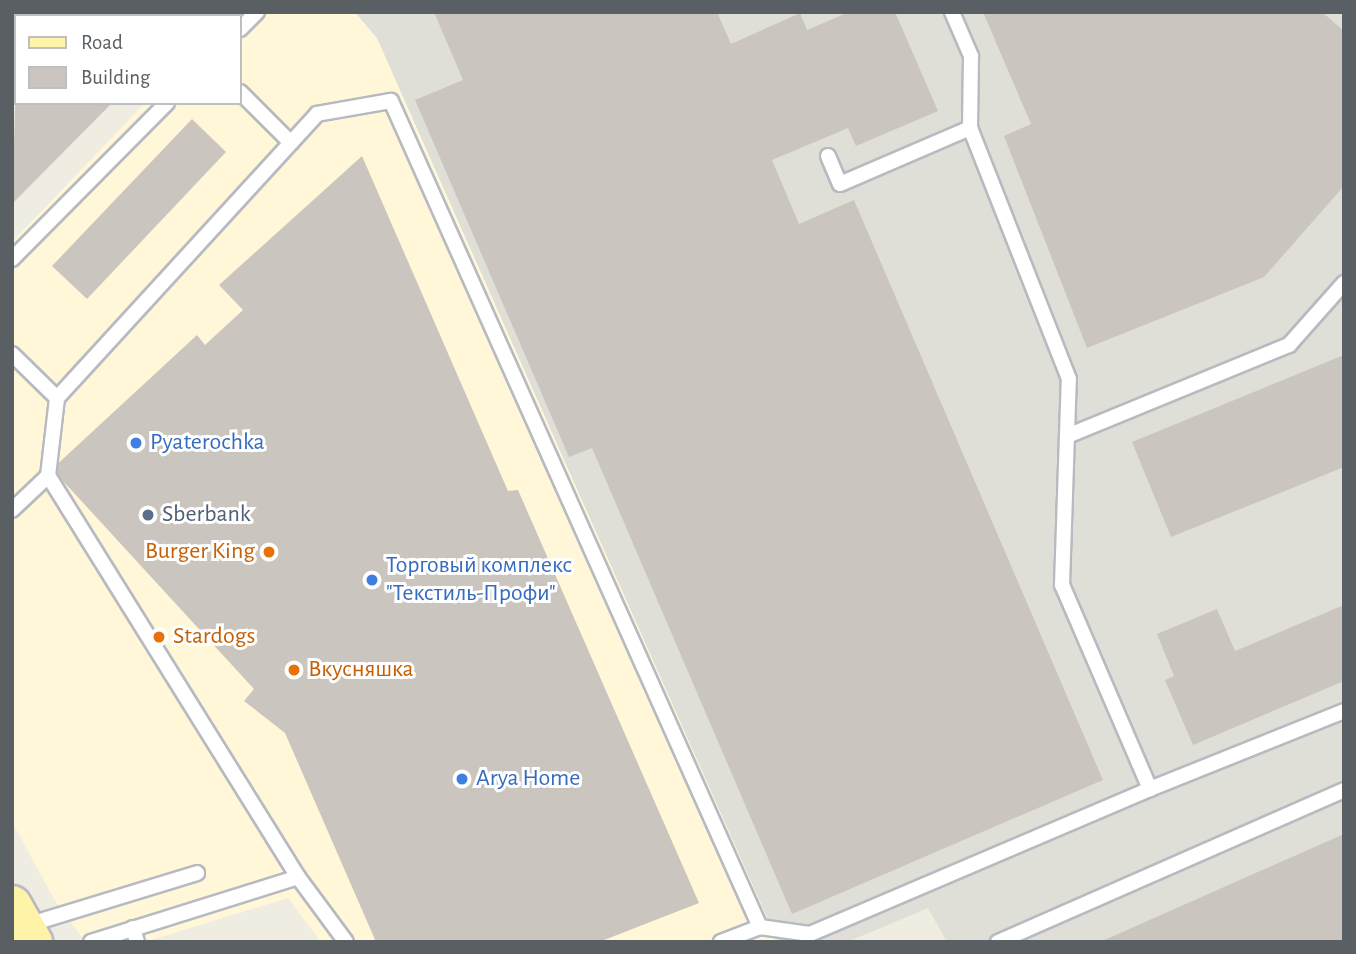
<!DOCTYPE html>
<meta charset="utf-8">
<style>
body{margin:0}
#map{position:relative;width:1356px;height:954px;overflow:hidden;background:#efece2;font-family:"Alegreya Sans",sans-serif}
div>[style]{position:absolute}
.commercial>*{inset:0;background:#fff7d7}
.industrial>*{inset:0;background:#dfded7}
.building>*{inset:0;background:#cac6bf}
.roads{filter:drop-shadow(2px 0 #b7bac0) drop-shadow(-2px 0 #b7bac0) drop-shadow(0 2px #b7bac0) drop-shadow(0 -2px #b7bac0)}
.service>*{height:14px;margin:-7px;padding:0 7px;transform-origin:7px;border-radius:7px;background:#fff}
.primary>*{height:38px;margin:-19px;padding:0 19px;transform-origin:19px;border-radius:19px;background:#fff3a7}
.dots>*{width:19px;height:19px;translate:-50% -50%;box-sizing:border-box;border:4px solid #fff;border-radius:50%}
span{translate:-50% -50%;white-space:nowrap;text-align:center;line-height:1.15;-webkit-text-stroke:6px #fff;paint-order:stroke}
.shop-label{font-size:24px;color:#366cbe}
.left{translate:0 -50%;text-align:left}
.service-label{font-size:24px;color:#4e5e75}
.food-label{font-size:24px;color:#c56008}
.right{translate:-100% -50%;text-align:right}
.frame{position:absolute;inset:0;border:14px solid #5a5f64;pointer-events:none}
.legend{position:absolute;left:14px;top:14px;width:228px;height:91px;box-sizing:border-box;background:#fff;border:2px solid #bdbfc1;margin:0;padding:9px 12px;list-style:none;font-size:21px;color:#5a5f64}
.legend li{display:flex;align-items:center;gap:14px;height:35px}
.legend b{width:35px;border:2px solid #bdbfc1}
</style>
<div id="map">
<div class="commercial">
<div style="clip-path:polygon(233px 12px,355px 12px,377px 38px,778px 942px,321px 942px,288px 898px,145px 942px,85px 942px,54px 899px,12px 822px,12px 242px,145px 103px,240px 103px,240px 16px,230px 16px)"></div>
</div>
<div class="industrial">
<div style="clip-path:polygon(355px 12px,1344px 12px,1344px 942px,947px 942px,928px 908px,847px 942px,778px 942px,377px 38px)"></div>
</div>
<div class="building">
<div style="clip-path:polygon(80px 12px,202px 12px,77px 16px)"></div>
<div style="clip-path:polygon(434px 12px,717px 12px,731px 44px,800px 13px,807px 30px,849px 12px,895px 12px,938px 111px,856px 146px,848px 128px,772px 160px,799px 224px,854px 200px,1103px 780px,792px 914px,592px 448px,569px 457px,415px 100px,463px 80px)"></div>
<div style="clip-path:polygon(983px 12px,1322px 12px,1344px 31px,1344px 186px,1264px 277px,1087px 348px,1004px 136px,1031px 124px)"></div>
<div style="clip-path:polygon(16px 78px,16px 103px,112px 103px,12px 204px)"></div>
<div style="clip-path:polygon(192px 119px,226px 152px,87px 299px,52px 266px)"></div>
<div style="clip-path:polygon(362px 156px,508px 491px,518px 490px,699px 903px,599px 942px,376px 942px,285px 733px,244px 701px,254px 689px,52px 469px,197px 335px,205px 345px,243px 310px,219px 285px)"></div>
<div style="clip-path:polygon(1344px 355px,1344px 467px,1171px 537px,1132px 442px)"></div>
<div style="clip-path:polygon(1344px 605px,1344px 681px,1193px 745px,1165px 680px,1174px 676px,1157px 634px,1217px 609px,1235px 651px)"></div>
<div style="clip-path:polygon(1344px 834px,1344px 942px,1100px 942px)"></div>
</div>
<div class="roads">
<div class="service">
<div style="left:240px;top:29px;width:24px;rotate:-45deg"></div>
<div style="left:240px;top:92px;width:72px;rotate:45deg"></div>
<div style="left:828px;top:156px;width:30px;rotate:67deg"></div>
<div style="left:840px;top:184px;width:142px;rotate:-23.3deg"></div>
<div style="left:12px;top:259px;width:220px;rotate:-45.2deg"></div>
<div style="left:12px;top:354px;width:63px;rotate:44.4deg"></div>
<div style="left:1067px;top:436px;width:240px;rotate:-22.3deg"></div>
<div style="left:1289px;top:345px;width:83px;rotate:-48.4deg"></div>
<div style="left:12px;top:510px;width:50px;rotate:-43.4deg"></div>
<div style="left:1150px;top:789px;width:209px;rotate:-21.9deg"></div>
<div style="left:24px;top:926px;width:181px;rotate:-17deg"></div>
<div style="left:760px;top:927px;width:50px;rotate:8deg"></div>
<div style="left:810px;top:934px;width:370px;rotate:-23.1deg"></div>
<div style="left:1150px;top:789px;width:222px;rotate:-113.3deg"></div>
<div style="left:1062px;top:585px;width:206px;rotate:-88.1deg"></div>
<div style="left:1069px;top:379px;width:270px;rotate:-111.5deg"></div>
<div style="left:970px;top:128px;width:72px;rotate:-89.2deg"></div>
<div style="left:971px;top:56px;width:48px;rotate:-113.4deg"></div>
<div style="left:133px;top:928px;width:15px;rotate:74deg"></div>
<div style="left:91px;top:942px;width:217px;rotate:-17.4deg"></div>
<div style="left:346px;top:942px;width:81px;rotate:-126.4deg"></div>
<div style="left:298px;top:877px;width:473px;rotate:-121.9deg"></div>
<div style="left:48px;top:476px;width:79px;rotate:-83.4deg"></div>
<div style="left:57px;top:398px;width:385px;rotate:-47.5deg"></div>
<div style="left:317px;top:114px;width:75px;rotate:-10deg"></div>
<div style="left:391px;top:101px;width:905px;rotate:65.93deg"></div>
<div style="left:760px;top:927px;width:42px;rotate:159deg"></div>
<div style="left:998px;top:942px;width:378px;rotate:-23.7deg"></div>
</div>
<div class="primary">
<div style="left:12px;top:905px;width:43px;rotate:60.4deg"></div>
</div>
</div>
<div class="dots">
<div style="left:136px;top:443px;background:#3f7fe0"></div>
<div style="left:148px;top:515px;background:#5c6f8a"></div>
<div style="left:269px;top:552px;background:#e8710a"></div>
<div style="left:372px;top:580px;background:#3f7fe0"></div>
<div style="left:159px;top:637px;background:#e8710a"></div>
<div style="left:294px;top:670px;background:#e8710a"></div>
<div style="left:462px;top:779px;background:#3f7fe0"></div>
</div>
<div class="shop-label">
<span class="left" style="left:150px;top:443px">Pyaterochka</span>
<span class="left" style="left:386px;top:580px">Торговый комплекс<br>"Текстиль-Профи"</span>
<span class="left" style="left:476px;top:779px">Arya Home</span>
</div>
<div class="service-label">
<span class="left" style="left:162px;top:515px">Sberbank</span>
</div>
<div class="food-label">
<span class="right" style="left:255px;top:552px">Burger King</span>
<span class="left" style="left:173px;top:637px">Stardogs</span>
<span class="left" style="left:308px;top:670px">Вкусняшка</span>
</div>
<div class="frame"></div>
<ul class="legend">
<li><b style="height:9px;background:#fff3a7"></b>Road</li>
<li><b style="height:19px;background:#cac6bf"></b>Building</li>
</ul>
</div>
